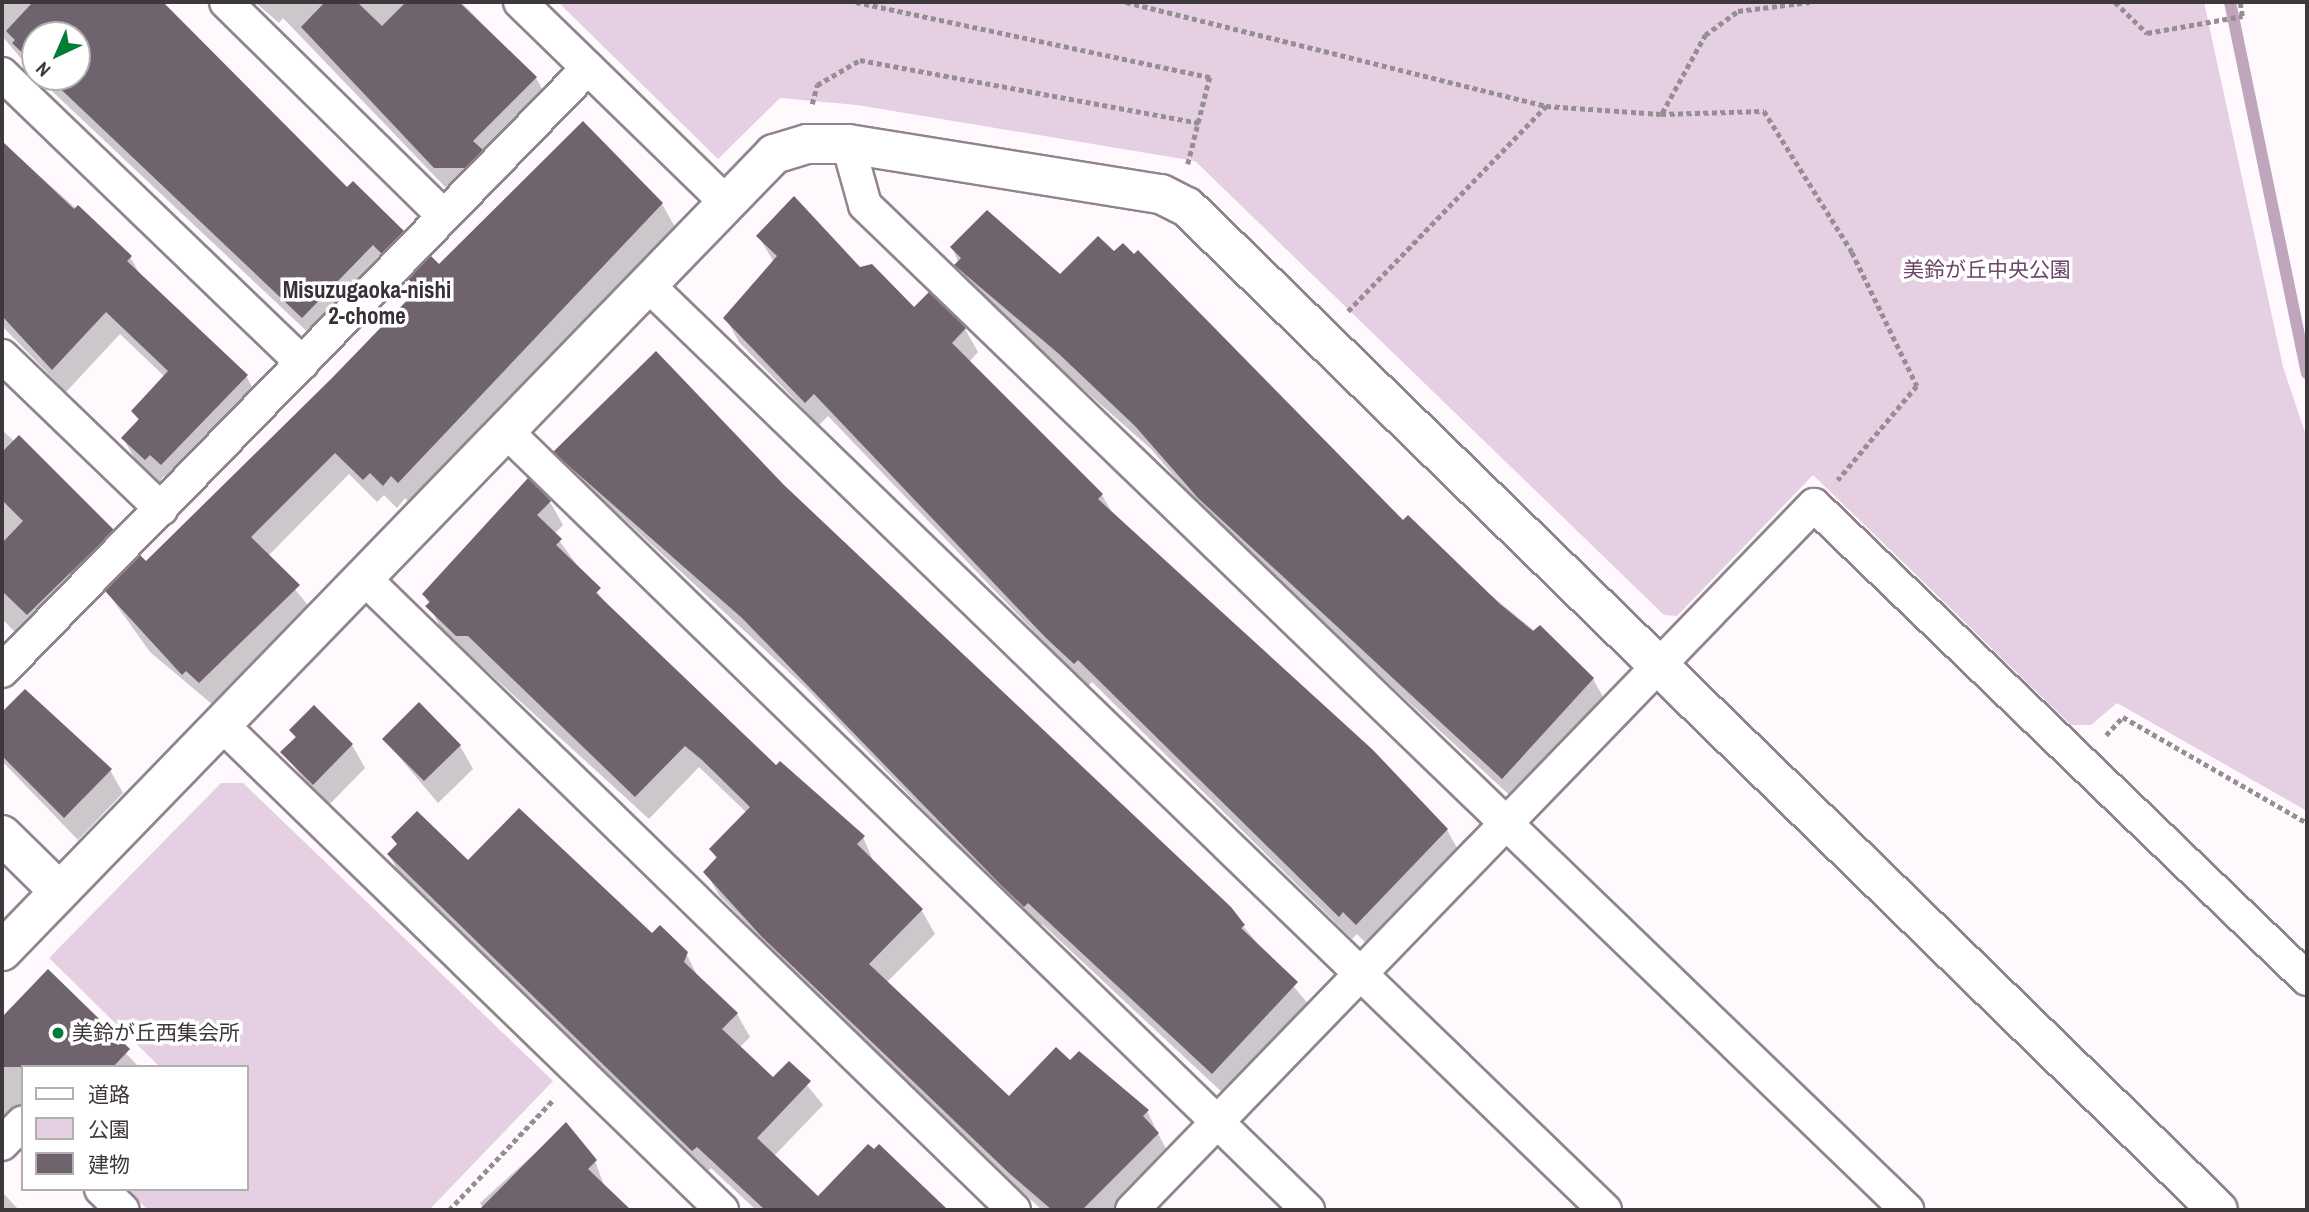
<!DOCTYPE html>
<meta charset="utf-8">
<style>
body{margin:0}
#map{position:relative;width:2309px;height:1212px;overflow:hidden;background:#fff9fe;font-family:"Archivo Narrow","Noto Sans JP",sans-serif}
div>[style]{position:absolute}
.green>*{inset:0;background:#e4d0e2}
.shadow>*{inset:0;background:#0003}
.stream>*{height:12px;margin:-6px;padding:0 6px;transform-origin:6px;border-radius:6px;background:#bfa6bd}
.building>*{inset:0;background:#6f636e}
.path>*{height:4.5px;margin-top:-2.25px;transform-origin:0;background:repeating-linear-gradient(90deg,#958f94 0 5px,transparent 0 8.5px)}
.roads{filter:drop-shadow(2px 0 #90848f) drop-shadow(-2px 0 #90848f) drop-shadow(0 2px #90848f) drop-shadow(0 -2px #90848f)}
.minor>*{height:32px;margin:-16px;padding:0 16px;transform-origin:16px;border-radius:16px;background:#fff}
.tertiary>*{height:38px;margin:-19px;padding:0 19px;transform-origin:19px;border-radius:19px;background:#fff}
.dots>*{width:19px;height:19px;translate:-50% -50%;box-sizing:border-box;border:4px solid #fff;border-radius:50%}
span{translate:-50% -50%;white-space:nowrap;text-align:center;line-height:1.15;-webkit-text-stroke:7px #fff;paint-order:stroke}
.park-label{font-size:21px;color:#6b4668}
.poi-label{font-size:21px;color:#3e383d}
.left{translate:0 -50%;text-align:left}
.neighbourhood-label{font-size:23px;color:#392f38;font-weight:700}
.frame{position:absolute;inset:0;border:4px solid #3e383d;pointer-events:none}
.legend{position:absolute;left:21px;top:1065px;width:228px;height:126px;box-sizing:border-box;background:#fff;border:2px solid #b2afb1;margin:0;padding:9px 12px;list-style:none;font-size:21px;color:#3e383d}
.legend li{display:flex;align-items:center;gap:14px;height:35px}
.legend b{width:35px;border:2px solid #b2afb1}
.north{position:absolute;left:21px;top:21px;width:70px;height:70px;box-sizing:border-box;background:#fff;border:2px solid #b2afb1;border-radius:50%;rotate:224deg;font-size:19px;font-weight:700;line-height:28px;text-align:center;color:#3e383d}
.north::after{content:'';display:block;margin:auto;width:24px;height:32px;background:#007d36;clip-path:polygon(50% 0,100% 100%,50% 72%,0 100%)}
</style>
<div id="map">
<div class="green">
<div style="clip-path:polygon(558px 2px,2204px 2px,2283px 367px,2307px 438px,2307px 811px,2117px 703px,2091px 725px,2071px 725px,1813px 475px,1677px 616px,1664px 615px,1195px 161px,857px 105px,780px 98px,718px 159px)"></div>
<div style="clip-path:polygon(221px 783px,243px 783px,553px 1081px,429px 1210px,148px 1210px,126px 1189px,247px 1189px,247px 1067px,160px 1067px,49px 958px)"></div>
</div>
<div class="shadow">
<div style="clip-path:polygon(2px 2px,159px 2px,347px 189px,403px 232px,416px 255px,316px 340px,37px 77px,77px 77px,77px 35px,35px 35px,35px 75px,2px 36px)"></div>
<div style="clip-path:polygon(255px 2px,461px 2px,536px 78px,549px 101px,449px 191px,283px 18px,279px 23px)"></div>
<div style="clip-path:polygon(2px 142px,130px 257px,142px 278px,246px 376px,259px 399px,175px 486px,164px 476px,159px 482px,136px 461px,123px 438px,139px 421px,133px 412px,165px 377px,120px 334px,66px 392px,2px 326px)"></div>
<div style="clip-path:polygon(662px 204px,675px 227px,412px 505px,405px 498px,397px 508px,384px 495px,377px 502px,349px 474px,268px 556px,311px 609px,213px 705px,150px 652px,107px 592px,146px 563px,333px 379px,418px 292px,411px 279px)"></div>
<div style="clip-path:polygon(758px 236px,859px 269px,914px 309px,929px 294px,965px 329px,978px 352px,969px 362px,1102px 495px,1113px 514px,1372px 751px,1447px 830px,1460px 853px,1370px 947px,1357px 934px,1352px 939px,1092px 682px,1088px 686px,1062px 661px,828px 416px,819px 425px,739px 342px,726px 319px,774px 262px)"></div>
<div style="clip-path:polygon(952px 247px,1060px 276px,1403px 523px,1593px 679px,1606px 702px,1516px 801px,1213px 522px,1151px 449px,970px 289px)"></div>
<div style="clip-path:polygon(2px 430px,112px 531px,125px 554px,19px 636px,2px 619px)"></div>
<div style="clip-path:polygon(556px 452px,783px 487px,1243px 926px,1310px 1006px,1226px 1096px,1042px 924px,1038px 929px,806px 688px,595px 492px,591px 496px)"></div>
<div style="clip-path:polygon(550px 502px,563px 525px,554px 534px,611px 610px,776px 768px,863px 837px,874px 863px,922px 911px,935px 934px,886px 983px,1009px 1098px,1070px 1062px,1147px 1111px,1170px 1157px,1118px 1210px,1042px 1210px,852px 1033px,719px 895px,706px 872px,717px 860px,711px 850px,747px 813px,699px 767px,649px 819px,441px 629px,424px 594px)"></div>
<div style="clip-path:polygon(25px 692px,110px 770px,123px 793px,78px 840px,2px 761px,2px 715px)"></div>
<div style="clip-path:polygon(291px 730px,352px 745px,365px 768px,327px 807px,282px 752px,296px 739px)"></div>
<div style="clip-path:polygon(384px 739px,460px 746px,473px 769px,438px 803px)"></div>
<div style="clip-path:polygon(389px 855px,468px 862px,686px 953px,699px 979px,737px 1014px,750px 1037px,739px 1048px,773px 1079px,789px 1063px,823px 1105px,774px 1156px,818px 1198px,879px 1146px,948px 1210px,756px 1210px,711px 1168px,706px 1173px,402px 878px)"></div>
<div style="clip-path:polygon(48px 972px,139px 1067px,23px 1067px,23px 1129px,2px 1150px,2px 1020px)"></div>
<div style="clip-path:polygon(566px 1125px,595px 1161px,605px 1188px,628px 1210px,484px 1210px,480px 1203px)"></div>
<div style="clip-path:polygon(2px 1192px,19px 1210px,2px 1210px)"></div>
</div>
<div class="stream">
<div style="left:2230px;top:2px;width:379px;rotate:78.3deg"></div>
</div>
<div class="building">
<div style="clip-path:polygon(33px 2px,163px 2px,347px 187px,353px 181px,404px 231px,382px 254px,373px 245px,302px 318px,48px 77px,77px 77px,77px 35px,35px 35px,35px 65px,12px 43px,15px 40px,6px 31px)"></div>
<div style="clip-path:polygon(325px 2px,357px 2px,382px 26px,406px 2px,459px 2px,537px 77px,473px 141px,483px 150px,466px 168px,434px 168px,301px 27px)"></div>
<div style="clip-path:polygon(583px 121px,663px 203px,398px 483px,391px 476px,383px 486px,370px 473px,363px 480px,335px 453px,251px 537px,300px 585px,199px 683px,186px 671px,182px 675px,105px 591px,140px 555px,146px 561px,332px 378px,418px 289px,408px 279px,431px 256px,439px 264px)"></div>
<div style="clip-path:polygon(2px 141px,74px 209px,78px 205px,132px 256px,127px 261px,248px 375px,161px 465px,150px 455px,145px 460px,121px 438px,139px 419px,131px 411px,168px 371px,106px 312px,52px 370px,2px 316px)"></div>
<div style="clip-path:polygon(794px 196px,860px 267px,872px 264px,914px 307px,929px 292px,966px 328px,952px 343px,1103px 494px,1098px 499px,1373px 750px,1448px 829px,1356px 925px,1343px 912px,1339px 917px,1078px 660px,1074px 664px,1046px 638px,814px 394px,805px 403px,723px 318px,777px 256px,756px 236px)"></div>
<div style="clip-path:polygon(987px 210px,1060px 274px,1098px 236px,1114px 251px,1123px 243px,1134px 254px,1138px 250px,1403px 520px,1408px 515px,1500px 604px,1533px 631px,1540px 625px,1594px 678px,1502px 779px,1198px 498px,1135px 426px,1059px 354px,954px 265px,961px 258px,950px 247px)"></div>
<div style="clip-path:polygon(656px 351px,784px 485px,1231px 907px,1245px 925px,1241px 928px,1298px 982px,1212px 1074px,1028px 903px,1024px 907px,1001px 885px,742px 618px,553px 452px)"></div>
<div style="clip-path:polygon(19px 435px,114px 530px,27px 615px,2px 591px,2px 543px,23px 521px,2px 500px,2px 452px)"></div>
<div style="clip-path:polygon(528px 478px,551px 501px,537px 515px,562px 539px,556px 545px,601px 588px,596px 593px,776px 765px,780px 761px,865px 836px,857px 844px,923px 909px,869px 964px,1009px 1096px,1056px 1047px,1070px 1060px,1079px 1051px,1149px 1110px,1143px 1116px,1159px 1133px,1082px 1210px,1052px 1210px,1009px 1173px,762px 937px,703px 872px,717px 857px,709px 849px,750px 807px,702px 760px,685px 746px,635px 797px,468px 636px,456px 636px,425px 606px,430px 602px,422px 594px)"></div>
<div style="clip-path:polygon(25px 689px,112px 769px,64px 818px,2px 756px,2px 712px)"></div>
<div style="clip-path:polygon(419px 702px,461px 745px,424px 781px,382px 739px)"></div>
<div style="clip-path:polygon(314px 705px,353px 744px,313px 785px,280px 752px,296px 737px,289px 730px)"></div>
<div style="clip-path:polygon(519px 808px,652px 933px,660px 925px,688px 952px,684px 962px,738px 1013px,722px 1029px,773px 1077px,789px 1061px,811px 1081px,757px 1138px,818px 1196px,868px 1144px,874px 1149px,879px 1144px,948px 1210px,765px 1210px,697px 1147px,692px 1151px,387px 854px,397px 844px,391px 837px,417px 811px,468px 860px)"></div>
<div style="clip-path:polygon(48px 969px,130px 1049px,113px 1067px,2px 1067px,2px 1017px)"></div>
<div style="clip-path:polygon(566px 1122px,597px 1160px,588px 1169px,631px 1210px,479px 1210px)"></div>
</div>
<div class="path">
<div style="left:856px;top:2px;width:362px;rotate:12deg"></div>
<div style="left:1210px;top:77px;width:90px;rotate:104.2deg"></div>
<div style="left:1126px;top:2px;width:432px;rotate:13.9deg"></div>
<div style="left:2115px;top:2px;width:45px;rotate:44.1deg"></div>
<div style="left:2147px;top:33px;width:97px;rotate:-10.1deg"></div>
<div style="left:2242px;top:16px;width:14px;rotate:-98deg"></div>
<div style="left:812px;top:104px;width:20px;rotate:-75deg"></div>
<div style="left:817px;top:85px;width:50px;rotate:-30.2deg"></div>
<div style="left:860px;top:60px;width:345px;rotate:10.5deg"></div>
<div style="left:1662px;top:113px;width:89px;rotate:-61.1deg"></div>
<div style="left:1705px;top:35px;width:41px;rotate:-36deg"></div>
<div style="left:1738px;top:11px;width:72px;rotate:-7.2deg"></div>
<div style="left:1348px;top:311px;width:285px;rotate:-46deg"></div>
<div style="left:1546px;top:106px;width:115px;rotate:4deg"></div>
<div style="left:1661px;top:114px;width:103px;rotate:-1.7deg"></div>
<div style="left:1764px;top:111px;width:166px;rotate:58deg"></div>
<div style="left:1852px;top:252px;width:149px;rotate:64.1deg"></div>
<div style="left:1917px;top:386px;width:123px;rotate:130deg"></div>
<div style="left:2106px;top:735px;width:25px;rotate:-47deg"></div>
<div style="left:2123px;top:717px;width:212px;rotate:29.9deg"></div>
<div style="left:449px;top:1210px;width:153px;rotate:-46.6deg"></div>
</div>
<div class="roads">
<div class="minor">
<div style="left:226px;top:2px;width:305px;rotate:44.5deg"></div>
<div style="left:520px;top:2px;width:287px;rotate:44.2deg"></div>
<div style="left:2px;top:74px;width:417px;rotate:43.9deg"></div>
<div style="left:848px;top:144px;width:63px;rotate:74.4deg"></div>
<div style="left:865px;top:205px;width:1448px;rotate:43.96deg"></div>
<div style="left:648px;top:285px;width:1331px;rotate:44.03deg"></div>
<div style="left:2px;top:356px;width:221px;rotate:43.9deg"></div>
<div style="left:507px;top:432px;width:1117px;rotate:44.17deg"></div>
<div style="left:365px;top:579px;width:905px;rotate:44.19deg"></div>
<div style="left:2px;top:671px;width:841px;rotate:-45.82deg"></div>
<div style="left:221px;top:724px;width:698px;rotate:44.13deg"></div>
<div style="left:2px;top:1144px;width:30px;rotate:-46deg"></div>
<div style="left:101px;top:1189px;width:30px;rotate:44deg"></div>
<div style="left:1132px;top:1210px;width:981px;rotate:-45.95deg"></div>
<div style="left:1814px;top:505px;width:684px;rotate:43.87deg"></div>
</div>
<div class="tertiary">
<div style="left:2px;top:835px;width:80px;rotate:44.5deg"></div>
<div style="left:2px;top:951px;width:1110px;rotate:-45.91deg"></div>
<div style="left:774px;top:154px;width:34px;rotate:-17deg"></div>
<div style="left:807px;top:144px;width:41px"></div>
<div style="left:848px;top:144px;width:317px;rotate:9.1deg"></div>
<div style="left:1161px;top:194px;width:29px;rotate:27deg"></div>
<div style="left:1187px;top:207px;width:1438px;rotate:44.21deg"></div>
</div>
</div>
<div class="dots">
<div style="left:58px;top:1033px;background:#007d36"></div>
</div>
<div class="park-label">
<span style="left:1987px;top:270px">美鈴が丘中央公園</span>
</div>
<div class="poi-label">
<span class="left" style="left:72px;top:1033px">美鈴が丘西集会所</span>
</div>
<div class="neighbourhood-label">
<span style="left:367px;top:303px">Misuzugaoka-nishi<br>2-chome</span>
</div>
<div class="frame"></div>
<ul class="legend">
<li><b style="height:9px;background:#fff"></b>道路</li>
<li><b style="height:19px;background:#e4d0e2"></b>公園</li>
<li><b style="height:19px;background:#6f636e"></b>建物</li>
</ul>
<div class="north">N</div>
</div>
